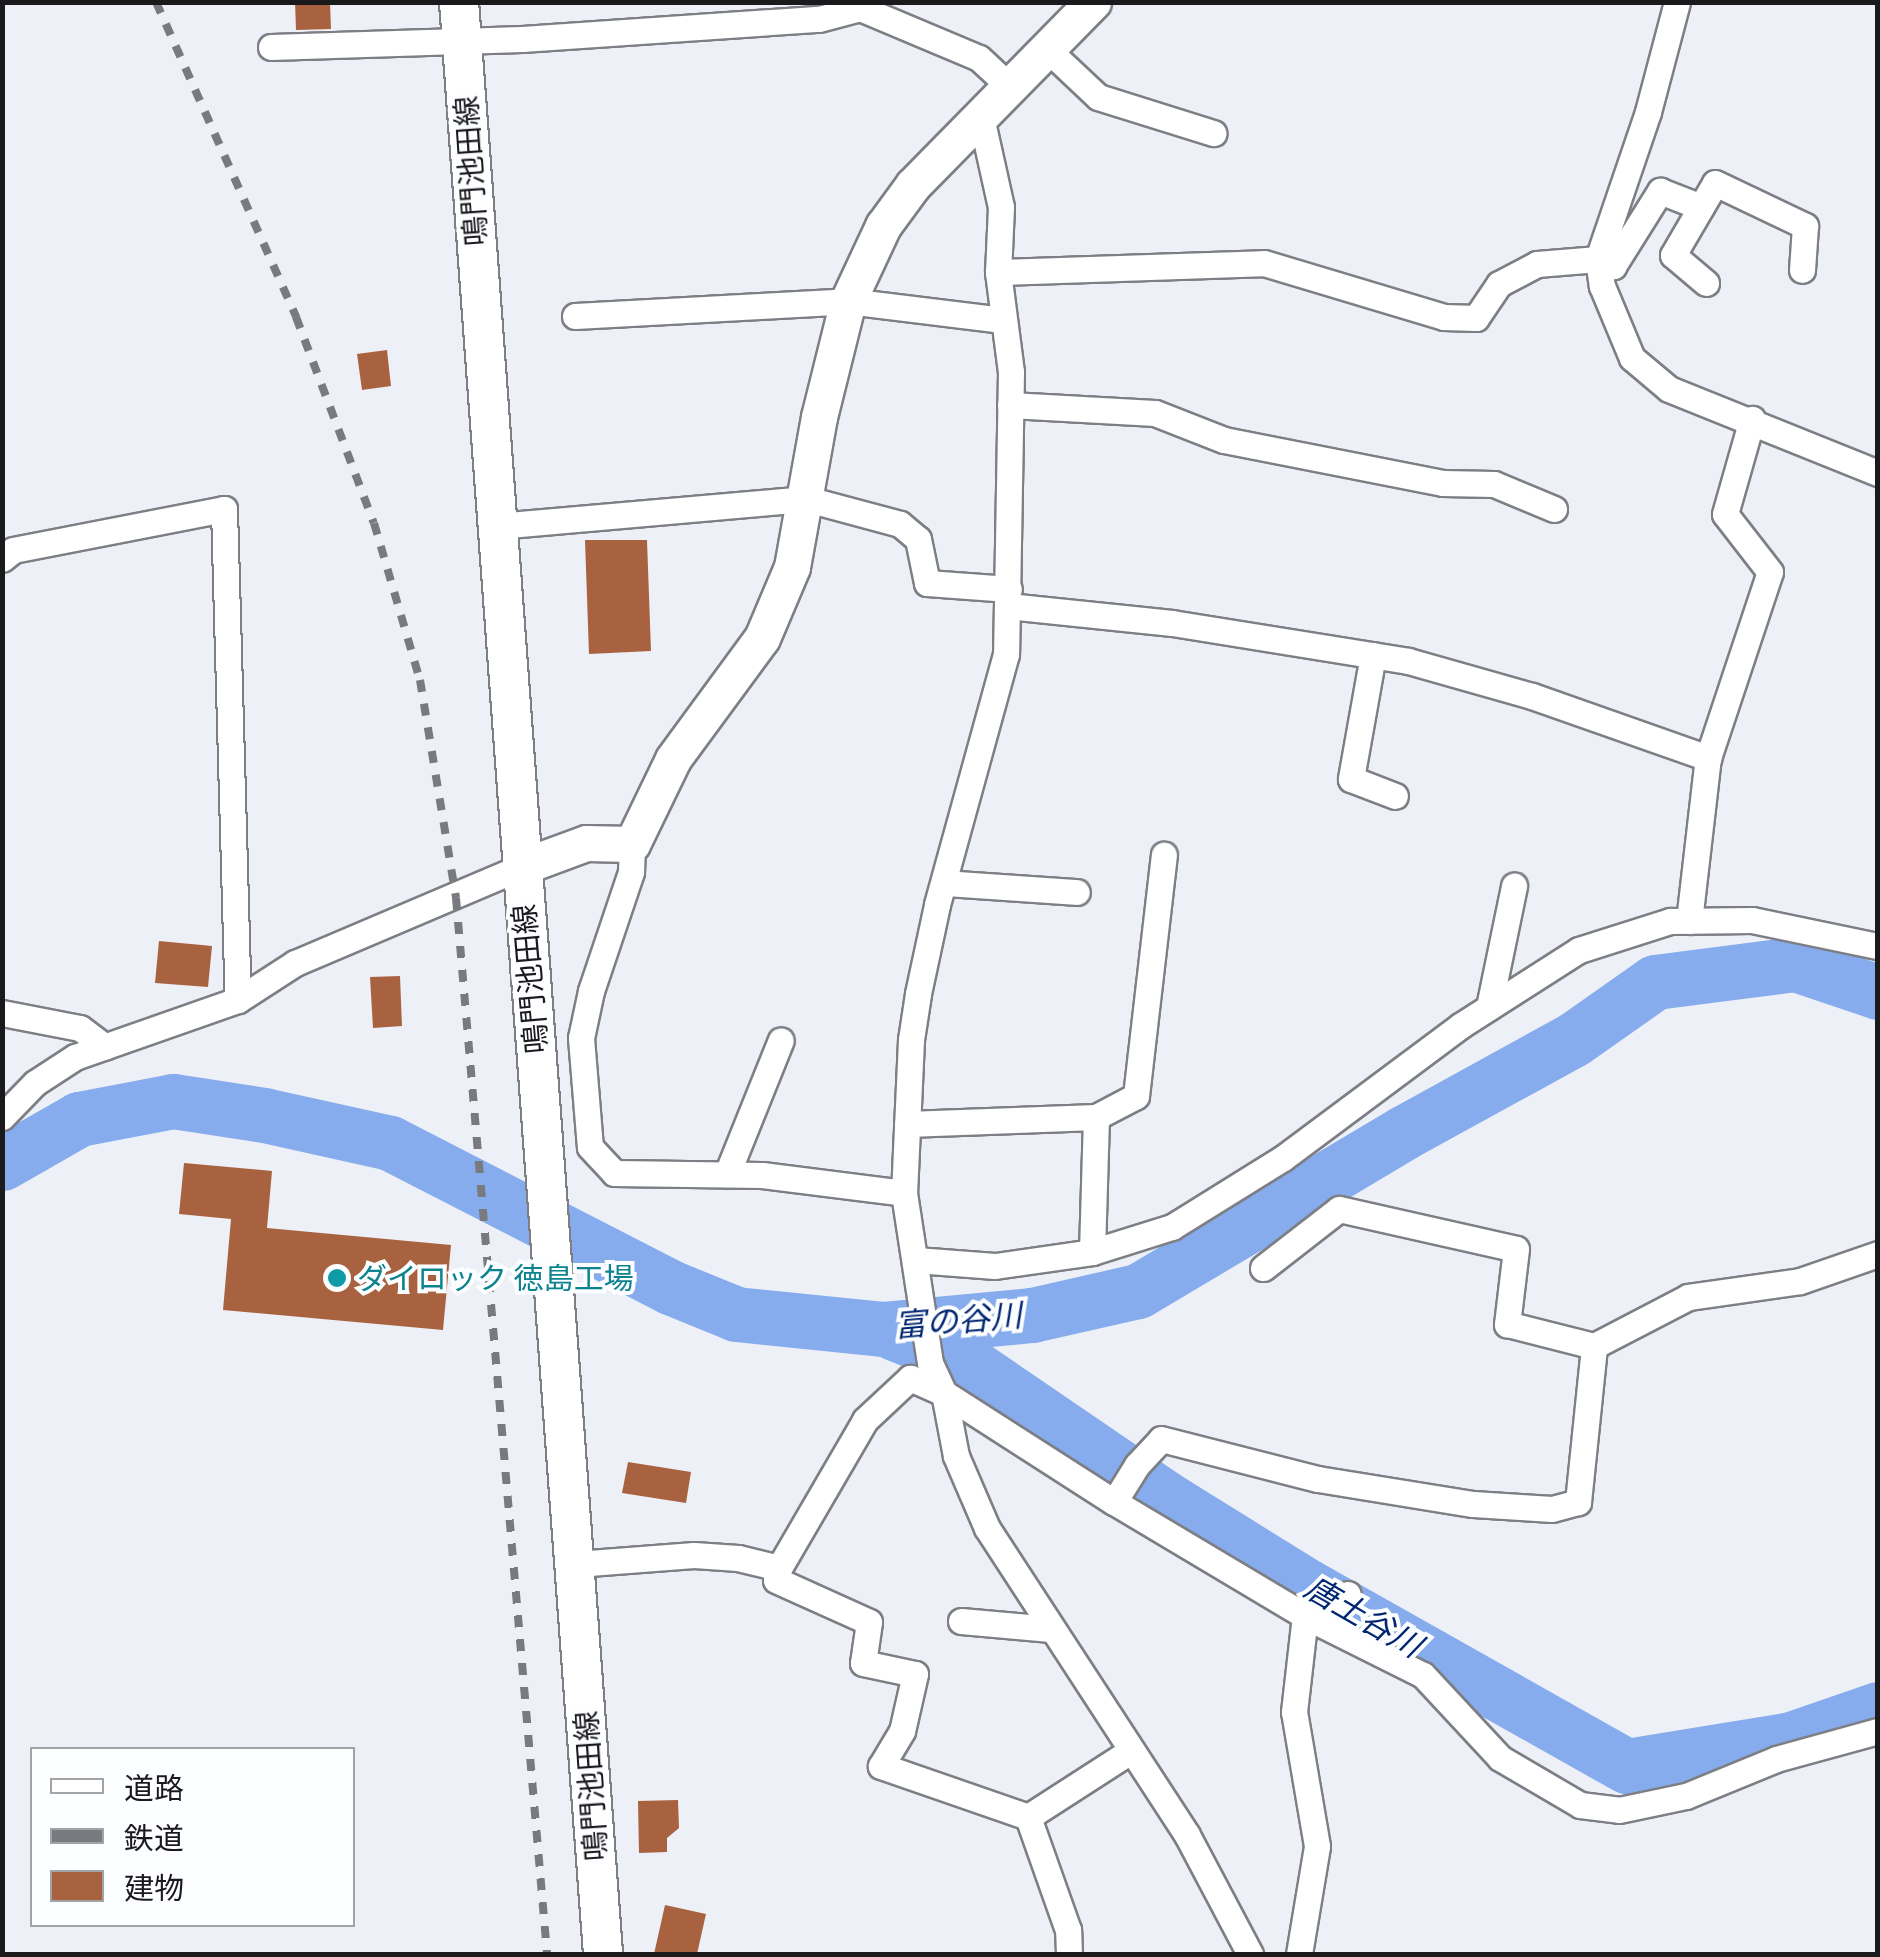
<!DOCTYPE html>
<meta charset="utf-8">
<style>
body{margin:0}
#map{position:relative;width:1880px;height:1957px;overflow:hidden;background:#edf0f7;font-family:"Archivo Narrow","Noto Sans JP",sans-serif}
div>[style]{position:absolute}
.river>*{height:55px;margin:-27.5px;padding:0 27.5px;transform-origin:27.5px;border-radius:27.5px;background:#86acee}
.building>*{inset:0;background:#a9623f}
.roads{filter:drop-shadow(2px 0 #7d7f85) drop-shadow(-2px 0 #7d7f85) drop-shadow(0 2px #7d7f85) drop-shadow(0 -2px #7d7f85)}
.street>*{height:25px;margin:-12.5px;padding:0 12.5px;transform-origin:12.5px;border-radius:12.5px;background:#fff}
.secondary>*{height:35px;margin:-17.5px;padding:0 17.5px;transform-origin:17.5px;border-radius:17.5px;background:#fff}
.primary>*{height:38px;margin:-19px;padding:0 19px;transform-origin:19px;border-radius:19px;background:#fff}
.rail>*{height:8px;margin-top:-4px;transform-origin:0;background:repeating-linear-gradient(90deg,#787a7f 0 12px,transparent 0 24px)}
.dots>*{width:28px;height:28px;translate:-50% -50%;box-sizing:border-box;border:5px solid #fdfeff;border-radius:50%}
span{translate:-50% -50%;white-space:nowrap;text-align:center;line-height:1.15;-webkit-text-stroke:8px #fdfeff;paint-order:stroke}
.street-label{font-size:30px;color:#1a1a1d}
.culture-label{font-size:30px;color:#0d838f}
.left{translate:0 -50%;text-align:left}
.water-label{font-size:32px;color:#002671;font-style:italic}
.frame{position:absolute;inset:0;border:5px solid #1a1a1d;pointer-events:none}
.legend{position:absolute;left:30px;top:1747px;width:325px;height:180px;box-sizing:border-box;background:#fdfeff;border:2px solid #a2a3a5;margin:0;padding:12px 18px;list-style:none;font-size:30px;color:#1a1a1d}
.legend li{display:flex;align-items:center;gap:20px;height:50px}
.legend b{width:50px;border:2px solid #a2a3a5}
</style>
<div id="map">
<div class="river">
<div style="left:2px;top:1163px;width:89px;rotate:-29.7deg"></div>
<div style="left:79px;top:1119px;width:96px;rotate:-10.8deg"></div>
<div style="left:173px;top:1101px;width:92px;rotate:8.7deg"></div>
<div style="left:264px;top:1115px;width:129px;rotate:12.5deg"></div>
<div style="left:390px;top:1143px;width:315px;rotate:27.2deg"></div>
<div style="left:670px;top:1287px;width:71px;rotate:22.2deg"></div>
<div style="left:736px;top:1314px;width:149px;rotate:5.8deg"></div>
<div style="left:884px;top:1329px;width:149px;rotate:-5.4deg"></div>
<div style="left:1032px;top:1315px;width:109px;rotate:-12.8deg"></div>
<div style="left:1138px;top:1291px;width:309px;rotate:-30.8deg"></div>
<div style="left:1403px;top:1133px;width:195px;rotate:-28.8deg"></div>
<div style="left:1574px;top:1039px;width:99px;rotate:-35.1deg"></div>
<div style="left:1655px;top:982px;width:141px;rotate:-7.3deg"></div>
<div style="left:1795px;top:964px;width:88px;rotate:18.6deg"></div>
<div style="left:892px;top:1332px;width:80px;rotate:22.1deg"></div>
<div style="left:966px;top:1362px;width:243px;rotate:34.3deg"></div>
<div style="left:1167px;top:1499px;width:165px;rotate:31.9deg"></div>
<div style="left:1307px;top:1586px;width:367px;rotate:29.4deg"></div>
<div style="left:1627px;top:1766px;width:166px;rotate:-9.3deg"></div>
<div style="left:1791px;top:1739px;width:92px;rotate:-19deg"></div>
</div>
<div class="building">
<div style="clip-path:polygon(295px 2px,330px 2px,331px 29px,296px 30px)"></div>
<div style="clip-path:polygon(387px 350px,391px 386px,362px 390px,357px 354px)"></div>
<div style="clip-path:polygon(585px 540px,647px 540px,651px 651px,589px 654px)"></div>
<div style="clip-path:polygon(159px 941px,212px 946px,208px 987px,155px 983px)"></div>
<div style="clip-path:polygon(400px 976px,402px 1026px,373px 1028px,370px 977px)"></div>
<div style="clip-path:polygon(184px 1163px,272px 1171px,267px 1228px,451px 1245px,443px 1330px,223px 1310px,231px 1219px,179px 1214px)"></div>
<div style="clip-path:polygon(628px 1462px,691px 1472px,686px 1503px,622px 1493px)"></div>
<div style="clip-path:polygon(678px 1800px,679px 1828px,667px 1838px,667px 1852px,639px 1853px,638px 1801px)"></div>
<div style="clip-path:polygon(665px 1905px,706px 1914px,697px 1954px,654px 1954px)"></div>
</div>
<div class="roads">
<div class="street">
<div style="left:1677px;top:2px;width:114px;rotate:104.8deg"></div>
<div style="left:1648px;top:112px;width:155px;rotate:108.8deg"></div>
<div style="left:1598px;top:259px;width:27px;rotate:82deg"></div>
<div style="left:1602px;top:286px;width:78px;rotate:67.4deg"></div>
<div style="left:1632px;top:358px;width:48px;rotate:40deg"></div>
<div style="left:1669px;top:389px;width:225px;rotate:21.9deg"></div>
<div style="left:271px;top:47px;width:251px;rotate:-1.8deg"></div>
<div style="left:522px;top:39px;width:298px;rotate:-3.9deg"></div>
<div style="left:819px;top:19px;width:42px;rotate:-15deg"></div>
<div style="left:860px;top:8px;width:129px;rotate:22.8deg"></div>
<div style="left:979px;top:58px;width:41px;rotate:43deg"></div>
<div style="left:1046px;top:48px;width:71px;rotate:43.3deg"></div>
<div style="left:1098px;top:97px;width:121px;rotate:17.4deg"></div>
<div style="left:981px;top:117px;width:92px;rotate:77.5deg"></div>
<div style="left:1001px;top:207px;width:65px;rotate:92.6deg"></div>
<div style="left:998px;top:272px;width:101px;rotate:82.6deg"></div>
<div style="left:1011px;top:372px;width:282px;rotate:91deg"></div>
<div style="left:1006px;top:654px;width:260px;rotate:105.4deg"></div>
<div style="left:937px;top:905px;width:91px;rotate:102.1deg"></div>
<div style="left:918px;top:994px;width:47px;rotate:98.7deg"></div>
<div style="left:911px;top:1040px;width:153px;rotate:92.6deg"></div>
<div style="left:904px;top:1193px;width:172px;rotate:81.3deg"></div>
<div style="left:930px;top:1363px;width:33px;rotate:65deg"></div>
<div style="left:944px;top:1393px;width:64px;rotate:79.2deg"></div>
<div style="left:956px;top:1456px;width:78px;rotate:66.7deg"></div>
<div style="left:987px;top:1528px;width:366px;rotate:56.9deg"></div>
<div style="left:1187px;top:1835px;width:135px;rotate:62.1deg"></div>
<div style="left:998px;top:272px;width:266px;rotate:-1.9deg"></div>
<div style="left:1264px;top:263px;width:188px;rotate:16.7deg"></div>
<div style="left:1444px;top:317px;width:32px;rotate:2deg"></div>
<div style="left:1476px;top:318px;width:41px;rotate:-55.9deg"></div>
<div style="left:1499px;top:284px;width:43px;rotate:-27.8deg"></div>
<div style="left:1537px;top:264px;width:61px;rotate:-4.7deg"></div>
<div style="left:1598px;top:259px;width:17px;rotate:25deg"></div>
<div style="left:1613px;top:266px;width:89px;rotate:-57.9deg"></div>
<div style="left:1660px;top:191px;width:44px;rotate:21.3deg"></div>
<div style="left:1706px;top:283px;width:43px;rotate:-139.7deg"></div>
<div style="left:1673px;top:255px;width:83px;rotate:-59.7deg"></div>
<div style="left:1715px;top:183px;width:100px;rotate:25.5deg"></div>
<div style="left:1805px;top:226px;width:44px;rotate:93.9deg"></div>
<div style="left:575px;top:316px;width:273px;rotate:-3.1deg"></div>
<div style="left:848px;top:301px;width:156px;rotate:7deg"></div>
<div style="left:1010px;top:405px;width:145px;rotate:3.2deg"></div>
<div style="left:1155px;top:413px;width:74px;rotate:21.4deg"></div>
<div style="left:1224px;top:440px;width:223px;rotate:11.1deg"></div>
<div style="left:1443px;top:483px;width:51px;rotate:1.1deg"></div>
<div style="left:1494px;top:484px;width:65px;rotate:22.6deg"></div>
<div style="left:497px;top:526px;width:311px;rotate:-5deg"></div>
<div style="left:807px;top:499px;width:96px;rotate:15deg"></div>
<div style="left:900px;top:524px;width:23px;rotate:40deg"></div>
<div style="left:918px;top:539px;width:45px;rotate:78.4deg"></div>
<div style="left:927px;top:583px;width:82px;rotate:4.2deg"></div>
<div style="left:2px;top:559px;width:14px;rotate:-39deg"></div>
<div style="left:13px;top:550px;width:215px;rotate:-11deg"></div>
<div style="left:224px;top:509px;width:491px;rotate:88.4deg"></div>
<div style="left:1008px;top:606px;width:165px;rotate:5.9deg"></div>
<div style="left:1172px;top:623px;width:239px;rotate:9.1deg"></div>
<div style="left:1408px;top:661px;width:129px;rotate:15.8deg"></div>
<div style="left:1532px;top:696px;width:187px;rotate:19.4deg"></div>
<div style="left:1373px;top:655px;width:126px;rotate:100.1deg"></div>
<div style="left:1351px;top:779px;width:47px;rotate:21.1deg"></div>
<div style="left:632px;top:844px;width:28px;rotate:92deg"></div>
<div style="left:631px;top:872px;width:126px;rotate:108.6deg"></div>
<div style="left:591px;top:991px;width:48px;rotate:102deg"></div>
<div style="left:581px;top:1038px;width:109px;rotate:85.3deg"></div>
<div style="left:590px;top:1147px;width:35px;rotate:47deg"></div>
<div style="left:614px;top:1173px;width:148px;rotate:0.8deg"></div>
<div style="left:762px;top:1175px;width:143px;rotate:7.2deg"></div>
<div style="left:944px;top:883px;width:133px;rotate:3.9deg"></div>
<div style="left:1689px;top:921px;width:164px;rotate:-83.4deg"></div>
<div style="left:1708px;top:758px;width:196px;rotate:-71.6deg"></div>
<div style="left:1770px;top:572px;width:73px;rotate:-127.8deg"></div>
<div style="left:1725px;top:514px;width:99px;rotate:-74.1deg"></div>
<div style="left:1489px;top:1007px;width:124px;rotate:-78.3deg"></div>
<div style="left:2px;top:1013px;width:79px;rotate:10.9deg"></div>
<div style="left:80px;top:1028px;width:31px;rotate:37deg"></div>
<div style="left:2px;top:1117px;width:47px;rotate:-45.9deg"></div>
<div style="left:35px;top:1083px;width:48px;rotate:-33deg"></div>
<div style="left:75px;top:1057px;width:173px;rotate:-19.3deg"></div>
<div style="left:238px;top:1000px;width:68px;rotate:-33deg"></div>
<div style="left:295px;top:963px;width:246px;rotate:-23deg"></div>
<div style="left:907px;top:1124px;width:189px;rotate:-2.1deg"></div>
<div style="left:1096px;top:1117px;width:45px;rotate:-27.7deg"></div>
<div style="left:1136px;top:1096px;width:243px;rotate:-83.4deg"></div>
<div style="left:727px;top:1174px;width:144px;rotate:-68.1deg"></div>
<div style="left:1092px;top:1252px;width:135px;rotate:-88.3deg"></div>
<div style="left:916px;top:1260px;width:79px;rotate:4.3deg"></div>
<div style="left:995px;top:1266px;width:98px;rotate:-8.2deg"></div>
<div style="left:1092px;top:1252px;width:84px;rotate:-17.4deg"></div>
<div style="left:1172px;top:1227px;width:131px;rotate:-31.9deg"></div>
<div style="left:1283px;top:1158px;width:221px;rotate:-36.7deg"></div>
<div style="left:1460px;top:1026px;width:141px;rotate:-32.6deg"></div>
<div style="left:1579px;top:950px;width:96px;rotate:-17.7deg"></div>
<div style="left:1670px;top:921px;width:82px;rotate:-0.7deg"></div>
<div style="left:1752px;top:920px;width:129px;rotate:11.7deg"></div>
<div style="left:1263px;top:1268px;width:96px;rotate:-37.8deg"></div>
<div style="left:1339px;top:1209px;width:181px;rotate:12.7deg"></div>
<div style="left:1516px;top:1249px;width:76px;rotate:96.8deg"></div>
<div style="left:1507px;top:1324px;width:90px;rotate:14.2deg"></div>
<div style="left:1114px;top:1502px;width:44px;rotate:-58.1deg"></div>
<div style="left:1137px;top:1465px;width:35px;rotate:-47deg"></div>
<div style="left:1161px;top:1439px;width:162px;rotate:14.3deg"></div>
<div style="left:1318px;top:1479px;width:157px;rotate:9.2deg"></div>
<div style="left:1473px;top:1504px;width:79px;rotate:3.6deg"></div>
<div style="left:1552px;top:1509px;width:27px;rotate:-15deg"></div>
<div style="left:1578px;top:1502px;width:157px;rotate:-84.1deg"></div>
<div style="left:1594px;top:1346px;width:106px;rotate:-27.5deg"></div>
<div style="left:1688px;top:1297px;width:113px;rotate:-8.1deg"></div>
<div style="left:1800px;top:1281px;width:83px;rotate:-19.1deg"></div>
<div style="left:576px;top:1564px;width:118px;rotate:-4.4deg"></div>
<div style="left:694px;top:1555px;width:44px;rotate:3.9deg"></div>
<div style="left:738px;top:1558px;width:42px;rotate:13.7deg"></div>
<div style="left:779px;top:1568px;width:171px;rotate:-59.8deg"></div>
<div style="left:865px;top:1420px;width:62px;rotate:-43deg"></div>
<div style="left:910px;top:1378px;width:37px;rotate:24deg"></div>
<div style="left:944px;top:1393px;width:202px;rotate:32.7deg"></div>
<div style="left:1114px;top:1502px;width:222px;rotate:30.8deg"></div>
<div style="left:1305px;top:1616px;width:132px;rotate:26.6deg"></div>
<div style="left:1423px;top:1675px;width:113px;rotate:47.1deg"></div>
<div style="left:1500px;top:1758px;width:93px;rotate:30.4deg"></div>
<div style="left:1580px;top:1805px;width:39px;rotate:7deg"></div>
<div style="left:1619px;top:1810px;width:68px;rotate:-11.8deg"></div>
<div style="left:1686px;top:1796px;width:97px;rotate:-22.3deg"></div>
<div style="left:1776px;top:1759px;width:106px;rotate:-15.4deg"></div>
<div style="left:779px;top:1568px;width:12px;rotate:104deg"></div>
<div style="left:776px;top:1580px;width:102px;rotate:24.3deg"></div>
<div style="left:869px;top:1622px;width:41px;rotate:98.3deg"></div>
<div style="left:863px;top:1663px;width:53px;rotate:11.9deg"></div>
<div style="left:915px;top:1674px;width:58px;rotate:102.8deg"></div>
<div style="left:902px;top:1731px;width:41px;rotate:121deg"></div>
<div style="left:881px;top:1766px;width:156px;rotate:19.1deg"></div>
<div style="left:1305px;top:1616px;width:48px;rotate:-27.1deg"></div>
<div style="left:961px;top:1621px;width:90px;rotate:5.1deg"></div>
<div style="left:1069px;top:1954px;width:24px;rotate:-92deg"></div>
<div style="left:1068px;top:1930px;width:120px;rotate:-109.5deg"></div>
<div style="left:1028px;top:1817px;width:120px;rotate:-32.8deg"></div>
<div style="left:1299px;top:1954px;width:109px;rotate:-80.5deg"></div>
<div style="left:1317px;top:1846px;width:136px;rotate:-99.7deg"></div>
<div style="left:1294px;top:1712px;width:97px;rotate:-83.5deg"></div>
</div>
<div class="secondary">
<div style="left:521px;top:867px;width:69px;rotate:-20.3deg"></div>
<div style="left:586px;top:843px;width:46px;rotate:1.2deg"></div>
<div style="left:632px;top:844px;width:94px;rotate:-64.2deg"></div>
<div style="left:673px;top:759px;width:150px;rotate:-53.7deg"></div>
<div style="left:762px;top:638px;width:77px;rotate:-67.1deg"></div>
<div style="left:792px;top:567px;width:152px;rotate:-79.8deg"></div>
<div style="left:819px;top:417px;width:120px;rotate:-76deg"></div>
<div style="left:848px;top:301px;width:83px;rotate:-65deg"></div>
<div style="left:883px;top:226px;width:51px;rotate:-53.8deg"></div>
<div style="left:913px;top:185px;width:257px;rotate:-45.5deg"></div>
</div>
<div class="primary">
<div style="left:459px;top:2px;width:1957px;rotate:85.78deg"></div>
</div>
</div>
<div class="rail">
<div style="left:156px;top:2px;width:345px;rotate:66deg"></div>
<div style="left:296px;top:317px;width:220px;rotate:69.3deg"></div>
<div style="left:374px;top:523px;width:164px;rotate:73.7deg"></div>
<div style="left:420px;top:680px;width:221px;rotate:80.6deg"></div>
<div style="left:456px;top:898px;width:1060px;rotate:85.07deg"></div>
</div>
<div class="dots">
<div style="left:337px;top:1278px;background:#0f9aa8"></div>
</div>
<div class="street-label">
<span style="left:471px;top:171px;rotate:-94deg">鳴門池田線</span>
<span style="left:530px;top:979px;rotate:-95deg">鳴門池田線</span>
<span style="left:591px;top:1786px;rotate:-94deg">鳴門池田線</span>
</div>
<div class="culture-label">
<span class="left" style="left:357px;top:1278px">ダイロック 徳島工場</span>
</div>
<div class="water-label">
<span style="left:958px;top:1321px;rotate:-5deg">富の谷川</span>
<span style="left:1363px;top:1617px;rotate:30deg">唐土谷川</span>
</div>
<div class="frame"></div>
<ul class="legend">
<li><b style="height:12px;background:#fff"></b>道路</li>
<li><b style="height:12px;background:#787a7f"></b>鉄道</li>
<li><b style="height:28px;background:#a9623f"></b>建物</li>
</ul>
</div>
